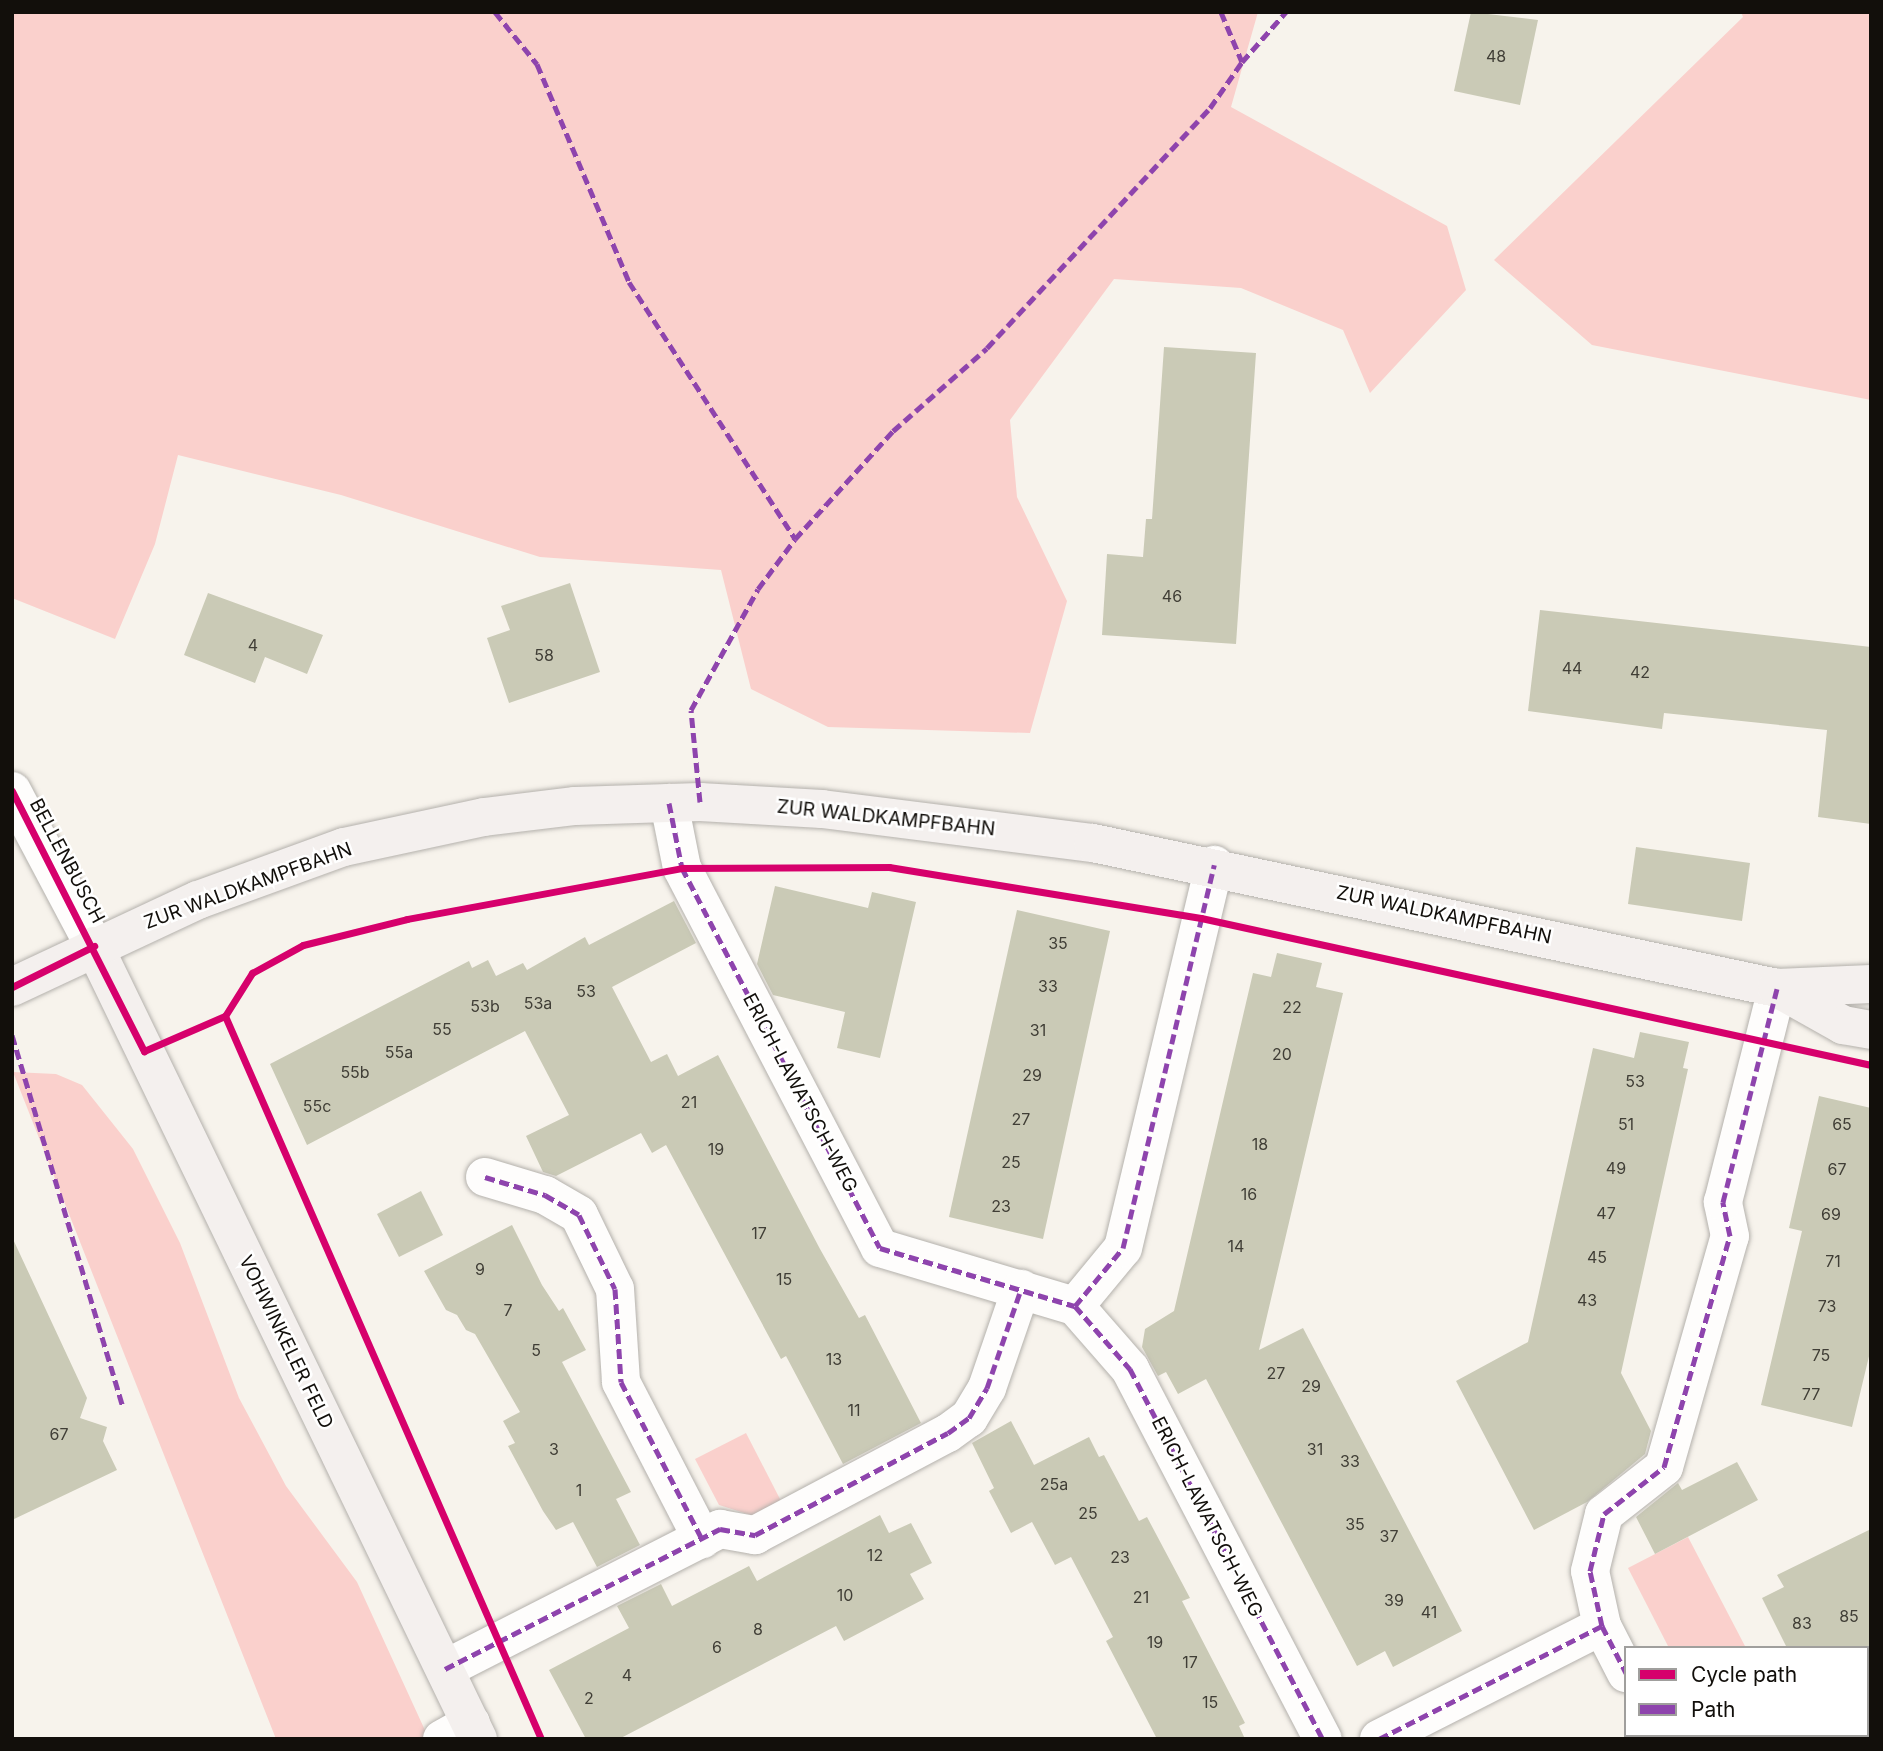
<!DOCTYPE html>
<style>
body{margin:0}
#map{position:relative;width:1883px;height:1751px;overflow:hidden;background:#f7f3ec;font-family:Inter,sans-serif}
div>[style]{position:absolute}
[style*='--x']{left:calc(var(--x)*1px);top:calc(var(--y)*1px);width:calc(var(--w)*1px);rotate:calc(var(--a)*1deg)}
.green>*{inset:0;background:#fad0cc}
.building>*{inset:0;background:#cacab6}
.roads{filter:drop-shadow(0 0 2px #b4b1ac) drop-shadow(0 0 2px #b4b1ac)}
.street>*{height:38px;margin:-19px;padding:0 19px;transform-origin:19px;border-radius:19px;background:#fefdfc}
.secondary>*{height:38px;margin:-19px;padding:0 19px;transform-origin:19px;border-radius:19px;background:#f4f0ee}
.quiet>*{height:5px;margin-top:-2.5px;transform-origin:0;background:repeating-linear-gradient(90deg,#8e44ad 0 10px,transparent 0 15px)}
.cycleway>*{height:7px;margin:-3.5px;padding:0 3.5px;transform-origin:3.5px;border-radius:3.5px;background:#d6006c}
span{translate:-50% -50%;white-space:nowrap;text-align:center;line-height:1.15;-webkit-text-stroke:5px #fff;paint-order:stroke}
.number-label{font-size:16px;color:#403e36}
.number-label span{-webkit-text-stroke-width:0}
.street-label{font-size:19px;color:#120f0b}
.frame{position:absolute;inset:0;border:14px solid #120f0b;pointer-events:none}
.legend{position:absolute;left:1624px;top:1646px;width:245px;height:91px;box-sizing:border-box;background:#fff;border:2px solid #a09f9d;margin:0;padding:9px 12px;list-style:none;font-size:21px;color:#120f0b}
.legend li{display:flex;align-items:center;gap:14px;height:35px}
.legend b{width:35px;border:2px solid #a09f9d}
</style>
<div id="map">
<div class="green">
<i style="clip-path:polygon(12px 12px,1258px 12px,1231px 107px,1447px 226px,1466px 290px,1370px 393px,1343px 330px,1241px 288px,1114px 279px,1010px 420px,1017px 497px,1067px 601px,1030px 733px,828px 727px,751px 689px,721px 570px,540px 557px,341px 495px,178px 455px,155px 544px,115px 639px,12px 598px)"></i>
<i style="clip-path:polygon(1741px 12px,1871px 12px,1871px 400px,1592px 345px,1494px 260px,1743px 17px)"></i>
<i style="clip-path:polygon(13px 1072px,56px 1074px,82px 1085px,133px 1149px,180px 1243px,239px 1398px,286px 1486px,357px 1582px,429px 1739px,276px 1739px)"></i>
<i style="clip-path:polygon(746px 1433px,782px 1503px,757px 1517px,719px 1505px,695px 1459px)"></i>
<i style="clip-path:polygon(1688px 1537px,1746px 1648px,1669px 1648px,1628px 1568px)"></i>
</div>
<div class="building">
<i style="clip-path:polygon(1471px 12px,1538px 20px,1520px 105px,1454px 91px)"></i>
<i style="clip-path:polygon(1164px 347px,1256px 353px,1236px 644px,1102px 635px,1107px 554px,1143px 557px,1146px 519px,1152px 519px)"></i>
<i style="clip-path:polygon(570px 583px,600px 672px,509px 703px,487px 638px,510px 630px,501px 606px)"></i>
<i style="clip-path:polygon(208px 593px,323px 635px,307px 674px,265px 657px,255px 683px,184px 655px)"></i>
<i style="clip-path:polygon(1540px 610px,1871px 647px,1871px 824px,1818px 817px,1827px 730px,1664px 713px,1662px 729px,1528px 711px)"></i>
<i style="clip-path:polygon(1636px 847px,1750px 863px,1742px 921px,1628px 904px)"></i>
<i style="clip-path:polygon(775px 886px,868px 908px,872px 892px,916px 902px,880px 1058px,837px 1048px,845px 1012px,773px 995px,757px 964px)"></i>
<i style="clip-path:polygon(674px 901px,696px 943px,612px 987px,651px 1062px,667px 1054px,678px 1076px,718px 1055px,820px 1249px,859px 1318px,865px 1315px,921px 1423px,843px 1464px,786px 1356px,781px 1359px,666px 1145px,652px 1153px,641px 1133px,556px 1176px,543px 1172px,526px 1136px,569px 1115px,525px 1031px,307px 1145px,270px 1064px,469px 961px,472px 968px,488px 960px,496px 976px,523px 963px,527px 970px,585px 937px,589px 945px)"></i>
<i style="clip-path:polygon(1017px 910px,1110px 931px,1043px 1239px,949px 1217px)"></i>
<i style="clip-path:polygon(1277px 953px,1322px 963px,1316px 987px,1343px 993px,1259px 1350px,1303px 1328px,1462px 1631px,1393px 1667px,1385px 1651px,1357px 1666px,1206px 1379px,1178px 1394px,1166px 1372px,1158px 1376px,1142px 1347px,1145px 1329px,1174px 1311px,1253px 973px,1271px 977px)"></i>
<i style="clip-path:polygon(1640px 1032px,1689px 1042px,1683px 1068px,1688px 1069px,1621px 1373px,1651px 1431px,1645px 1454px,1587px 1502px,1534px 1530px,1456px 1381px,1528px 1342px,1593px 1048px,1634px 1058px)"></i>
<i style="clip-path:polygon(1819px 1096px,1871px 1108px,1871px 1348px,1852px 1427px,1761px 1405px,1802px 1231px,1789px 1228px)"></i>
<i style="clip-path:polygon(421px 1191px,443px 1235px,399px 1257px,377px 1214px)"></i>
<i style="clip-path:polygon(512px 1225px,542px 1285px,559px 1311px,563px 1308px,586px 1350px,562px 1362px,631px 1492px,616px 1499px,640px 1545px,597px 1567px,573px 1522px,556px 1530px,543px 1511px,508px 1446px,515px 1443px,503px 1421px,520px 1412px,475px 1334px,466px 1330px,457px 1315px,446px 1310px,424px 1271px)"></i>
<i style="clip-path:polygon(12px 1237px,87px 1398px,80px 1418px,107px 1427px,103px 1441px,117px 1470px,12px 1520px)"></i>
<i style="clip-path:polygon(1011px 1421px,1034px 1465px,1089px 1437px,1099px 1457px,1104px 1455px,1139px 1521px,1147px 1517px,1190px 1598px,1182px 1601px,1245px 1723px,1239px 1726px,1245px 1739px,1157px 1739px,1106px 1641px,1113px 1637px,1071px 1557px,1055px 1565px,1032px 1522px,1011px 1533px,989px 1491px,994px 1488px,972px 1443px)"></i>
<i style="clip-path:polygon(1737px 1462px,1758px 1500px,1655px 1554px,1636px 1517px,1678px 1483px,1682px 1490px)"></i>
<i style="clip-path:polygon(880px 1515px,889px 1533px,911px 1523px,932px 1563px,910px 1574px,924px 1599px,844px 1641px,836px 1626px,619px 1739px,586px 1739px,549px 1670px,629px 1628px,617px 1606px,661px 1584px,672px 1606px,749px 1566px,757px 1581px)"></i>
<i style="clip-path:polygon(1871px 1529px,1871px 1648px,1787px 1648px,1762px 1598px,1784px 1587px,1777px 1575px)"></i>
</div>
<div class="roads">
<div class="street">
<i style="--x:12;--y:791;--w:175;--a:62.1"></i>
<i style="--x:669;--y:803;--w:66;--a:78.7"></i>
<i style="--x:682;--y:868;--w:428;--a:62.5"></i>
<i style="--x:880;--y:1248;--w:203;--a:16.6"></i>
<i style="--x:1075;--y:1306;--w:84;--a:48.9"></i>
<i style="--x:1130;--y:1369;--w:417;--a:62.5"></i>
<i style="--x:485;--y:1177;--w:63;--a:16.7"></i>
<i style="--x:545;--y:1195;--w:39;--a:30"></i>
<i style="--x:579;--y:1215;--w:82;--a:64.1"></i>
<i style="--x:615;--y:1289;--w:93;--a:86.3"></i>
<i style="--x:621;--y:1382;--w:177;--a:62.7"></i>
<i style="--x:1075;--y:1306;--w:75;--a:-50.4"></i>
<i style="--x:1123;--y:1248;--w:394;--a:-76.6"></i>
<i style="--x:1602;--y:1626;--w:56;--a:-102.3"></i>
<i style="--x:1590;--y:1571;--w:59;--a:-76.2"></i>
<i style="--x:1604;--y:1514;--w:76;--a:-38.1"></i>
<i style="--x:1664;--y:1467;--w:240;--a:-74.1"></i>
<i style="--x:1730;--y:1236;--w:35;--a:-102"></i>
<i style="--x:1723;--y:1202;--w:221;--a:-75.8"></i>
<i style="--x:445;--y:1669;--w:309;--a:-27"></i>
<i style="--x:720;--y:1529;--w:36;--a:10"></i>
<i style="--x:755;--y:1535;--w:218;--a:-27.9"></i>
<i style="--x:948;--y:1433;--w:26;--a:-36"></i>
<i style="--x:969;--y:1418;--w:35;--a:-59"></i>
<i style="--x:987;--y:1388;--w:105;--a:-71"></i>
<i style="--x:1657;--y:1735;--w:4;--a:63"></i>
<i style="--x:442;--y:1739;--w:33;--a:-29"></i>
<i style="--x:1379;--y:1739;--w:250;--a:-26.9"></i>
<i style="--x:1602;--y:1626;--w:53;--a:62.9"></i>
</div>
<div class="secondary">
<i style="--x:94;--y:946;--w:881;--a:64.16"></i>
<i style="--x:12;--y:987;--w:205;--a:-25.1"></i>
<i style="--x:198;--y:900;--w:155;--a:-20"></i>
<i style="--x:344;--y:847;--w:143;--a:-12.1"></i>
<i style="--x:484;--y:817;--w:92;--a:-6.9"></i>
<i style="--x:575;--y:806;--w:125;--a:-1.8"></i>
<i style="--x:700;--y:802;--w:122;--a:3.3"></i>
<i style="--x:822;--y:809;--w:273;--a:7.2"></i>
<i style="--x:1093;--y:843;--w:699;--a:11.97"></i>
<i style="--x:1777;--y:988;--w:94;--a:-2.4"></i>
<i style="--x:1777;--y:988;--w:76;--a:29.3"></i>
<i style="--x:1843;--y:1025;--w:28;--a:10"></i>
</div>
</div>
<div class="quiet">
<i style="--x:495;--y:12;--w:67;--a:51.1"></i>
<i style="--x:537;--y:64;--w:237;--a:67.1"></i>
<i style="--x:629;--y:282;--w:306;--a:57.1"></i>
<i style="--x:1221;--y:12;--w:54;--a:67.2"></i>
<i style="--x:700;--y:802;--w:92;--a:-95.6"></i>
<i style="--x:691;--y:710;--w:138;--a:-61"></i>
<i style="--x:758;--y:589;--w:62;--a:-53.5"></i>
<i style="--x:795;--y:539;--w:146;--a:-47.8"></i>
<i style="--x:893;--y:431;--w:125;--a:-41.4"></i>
<i style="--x:987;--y:348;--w:328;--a:-47.1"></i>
<i style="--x:1210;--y:108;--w:56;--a:-55.2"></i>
<i style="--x:1242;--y:62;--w:67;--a:-48.7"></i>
<i style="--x:669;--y:803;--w:66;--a:78.7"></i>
<i style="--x:682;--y:868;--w:428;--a:62.5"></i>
<i style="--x:880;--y:1248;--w:203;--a:16.6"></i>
<i style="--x:1075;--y:1306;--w:84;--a:48.9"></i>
<i style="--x:1130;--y:1369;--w:417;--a:62.5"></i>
<i style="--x:12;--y:1035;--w:388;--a:73.4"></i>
<i style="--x:485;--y:1177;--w:63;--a:16.7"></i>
<i style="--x:545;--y:1195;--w:39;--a:30"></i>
<i style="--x:579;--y:1215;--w:82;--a:64.1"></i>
<i style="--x:615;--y:1289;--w:93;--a:86.3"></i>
<i style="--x:621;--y:1382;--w:177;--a:62.7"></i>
<i style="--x:1075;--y:1306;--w:75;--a:-50.4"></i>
<i style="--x:1123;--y:1248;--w:394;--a:-76.6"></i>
<i style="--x:1602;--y:1626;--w:56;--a:-102.3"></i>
<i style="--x:1590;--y:1571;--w:59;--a:-76.2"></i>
<i style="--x:1604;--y:1514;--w:76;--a:-38.1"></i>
<i style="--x:1664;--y:1467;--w:240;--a:-74.1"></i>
<i style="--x:1730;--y:1236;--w:35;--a:-102"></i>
<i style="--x:1723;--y:1202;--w:221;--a:-75.8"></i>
<i style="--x:445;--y:1669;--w:309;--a:-27"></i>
<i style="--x:720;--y:1529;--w:36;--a:10"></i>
<i style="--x:755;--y:1535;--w:218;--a:-27.9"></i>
<i style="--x:948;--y:1433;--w:26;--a:-36"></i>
<i style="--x:969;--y:1418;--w:35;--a:-59"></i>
<i style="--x:987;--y:1388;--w:105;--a:-71"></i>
<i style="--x:1657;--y:1735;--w:4;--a:63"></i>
<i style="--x:1379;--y:1739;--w:250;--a:-26.9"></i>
<i style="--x:1602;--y:1626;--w:53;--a:62.9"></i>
</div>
<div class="cycleway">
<i style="--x:12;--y:791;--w:292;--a:63.1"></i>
<i style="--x:144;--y:1051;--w:88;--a:-23.4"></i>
<i style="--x:225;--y:1016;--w:51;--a:-57.9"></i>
<i style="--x:252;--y:973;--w:58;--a:-28.8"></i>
<i style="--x:303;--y:945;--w:107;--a:-14"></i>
<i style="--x:407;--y:919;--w:280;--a:-10.5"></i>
<i style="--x:682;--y:868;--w:207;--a:-0.3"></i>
<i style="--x:889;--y:867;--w:316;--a:9.3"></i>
<i style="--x:1201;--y:918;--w:686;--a:12.37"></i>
<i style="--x:12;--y:987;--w:92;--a:-26.6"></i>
<i style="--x:225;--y:1016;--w:789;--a:66.39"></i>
</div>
<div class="number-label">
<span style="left:1496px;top:56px">48</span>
<span style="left:1172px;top:596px">46</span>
<span style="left:253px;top:645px">4</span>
<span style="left:544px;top:655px">58</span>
<span style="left:1572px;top:668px">44</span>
<span style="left:1640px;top:672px">42</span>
<span style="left:1058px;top:943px">35</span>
<span style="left:1048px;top:986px">33</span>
<span style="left:586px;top:991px">53</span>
<span style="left:538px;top:1003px">53a</span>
<span style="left:485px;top:1006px">53b</span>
<span style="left:1292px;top:1007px">22</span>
<span style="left:442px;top:1029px">55</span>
<span style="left:1038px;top:1030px">31</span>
<span style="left:399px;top:1052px">55a</span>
<span style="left:1282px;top:1054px">20</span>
<span style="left:355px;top:1072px">55b</span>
<span style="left:1032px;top:1075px">29</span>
<span style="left:1635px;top:1081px">53</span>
<span style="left:689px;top:1102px">21</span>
<span style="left:317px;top:1106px">55c</span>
<span style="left:1021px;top:1119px">27</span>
<span style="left:1626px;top:1124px">51</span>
<span style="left:1842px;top:1124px">65</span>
<span style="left:1260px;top:1144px">18</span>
<span style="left:716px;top:1149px">19</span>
<span style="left:1011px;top:1162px">25</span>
<span style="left:1616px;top:1168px">49</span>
<span style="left:1837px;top:1169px">67</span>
<span style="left:1249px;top:1194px">16</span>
<span style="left:1001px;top:1206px">23</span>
<span style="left:1606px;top:1213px">47</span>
<span style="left:1831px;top:1214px">69</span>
<span style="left:759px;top:1233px">17</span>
<span style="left:1236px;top:1246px">14</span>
<span style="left:1597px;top:1257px">45</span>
<span style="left:1833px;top:1261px">71</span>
<span style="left:480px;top:1269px">9</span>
<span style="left:784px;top:1279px">15</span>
<span style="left:1587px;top:1300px">43</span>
<span style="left:1827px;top:1306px">73</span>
<span style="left:508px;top:1310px">7</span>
<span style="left:536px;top:1350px">5</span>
<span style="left:1821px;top:1355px">75</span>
<span style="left:834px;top:1359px">13</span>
<span style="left:1276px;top:1373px">27</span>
<span style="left:1311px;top:1386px">29</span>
<span style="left:1811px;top:1394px">77</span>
<span style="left:854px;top:1410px">11</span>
<span style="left:59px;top:1434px">67</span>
<span style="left:554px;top:1449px">3</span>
<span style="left:1315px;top:1449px">31</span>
<span style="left:1350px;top:1461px">33</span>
<span style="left:1054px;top:1484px">25a</span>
<span style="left:579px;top:1490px">1</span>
<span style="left:1088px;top:1513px">25</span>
<span style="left:1355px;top:1524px">35</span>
<span style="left:1389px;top:1536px">37</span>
<span style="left:875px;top:1555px">12</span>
<span style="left:1120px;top:1557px">23</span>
<span style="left:845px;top:1595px">10</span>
<span style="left:1141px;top:1597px">21</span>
<span style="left:1394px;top:1600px">39</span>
<span style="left:1429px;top:1612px">41</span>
<span style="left:1849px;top:1616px">85</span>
<span style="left:1802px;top:1623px">83</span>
<span style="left:758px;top:1629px">8</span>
<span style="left:1155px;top:1642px">19</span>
<span style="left:717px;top:1647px">6</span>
<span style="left:1190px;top:1662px">17</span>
<span style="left:627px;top:1675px">4</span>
<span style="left:589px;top:1698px">2</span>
<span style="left:1210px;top:1702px">15</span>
</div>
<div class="street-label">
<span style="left:886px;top:818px;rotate:6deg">ZUR WALDKAMPFBAHN</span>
<span style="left:67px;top:861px;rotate:62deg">BELLENBUSCH</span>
<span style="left:248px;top:886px;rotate:-20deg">ZUR WALDKAMPFBAHN</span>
<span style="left:1444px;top:915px;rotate:12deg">ZUR WALDKAMPFBAHN</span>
<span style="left:800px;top:1093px;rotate:62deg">ERICH-LAWATSCH-WEG</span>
<span style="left:286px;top:1342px;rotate:64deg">VOHWINKELER FELD</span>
<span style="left:1207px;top:1517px;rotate:63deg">ERICH-LAWATSCH-WEG</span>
</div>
<div class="frame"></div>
<ul class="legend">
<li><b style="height:9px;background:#d6006c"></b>Cycle path</li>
<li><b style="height:9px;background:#8e44ad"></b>Path</li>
</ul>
</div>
